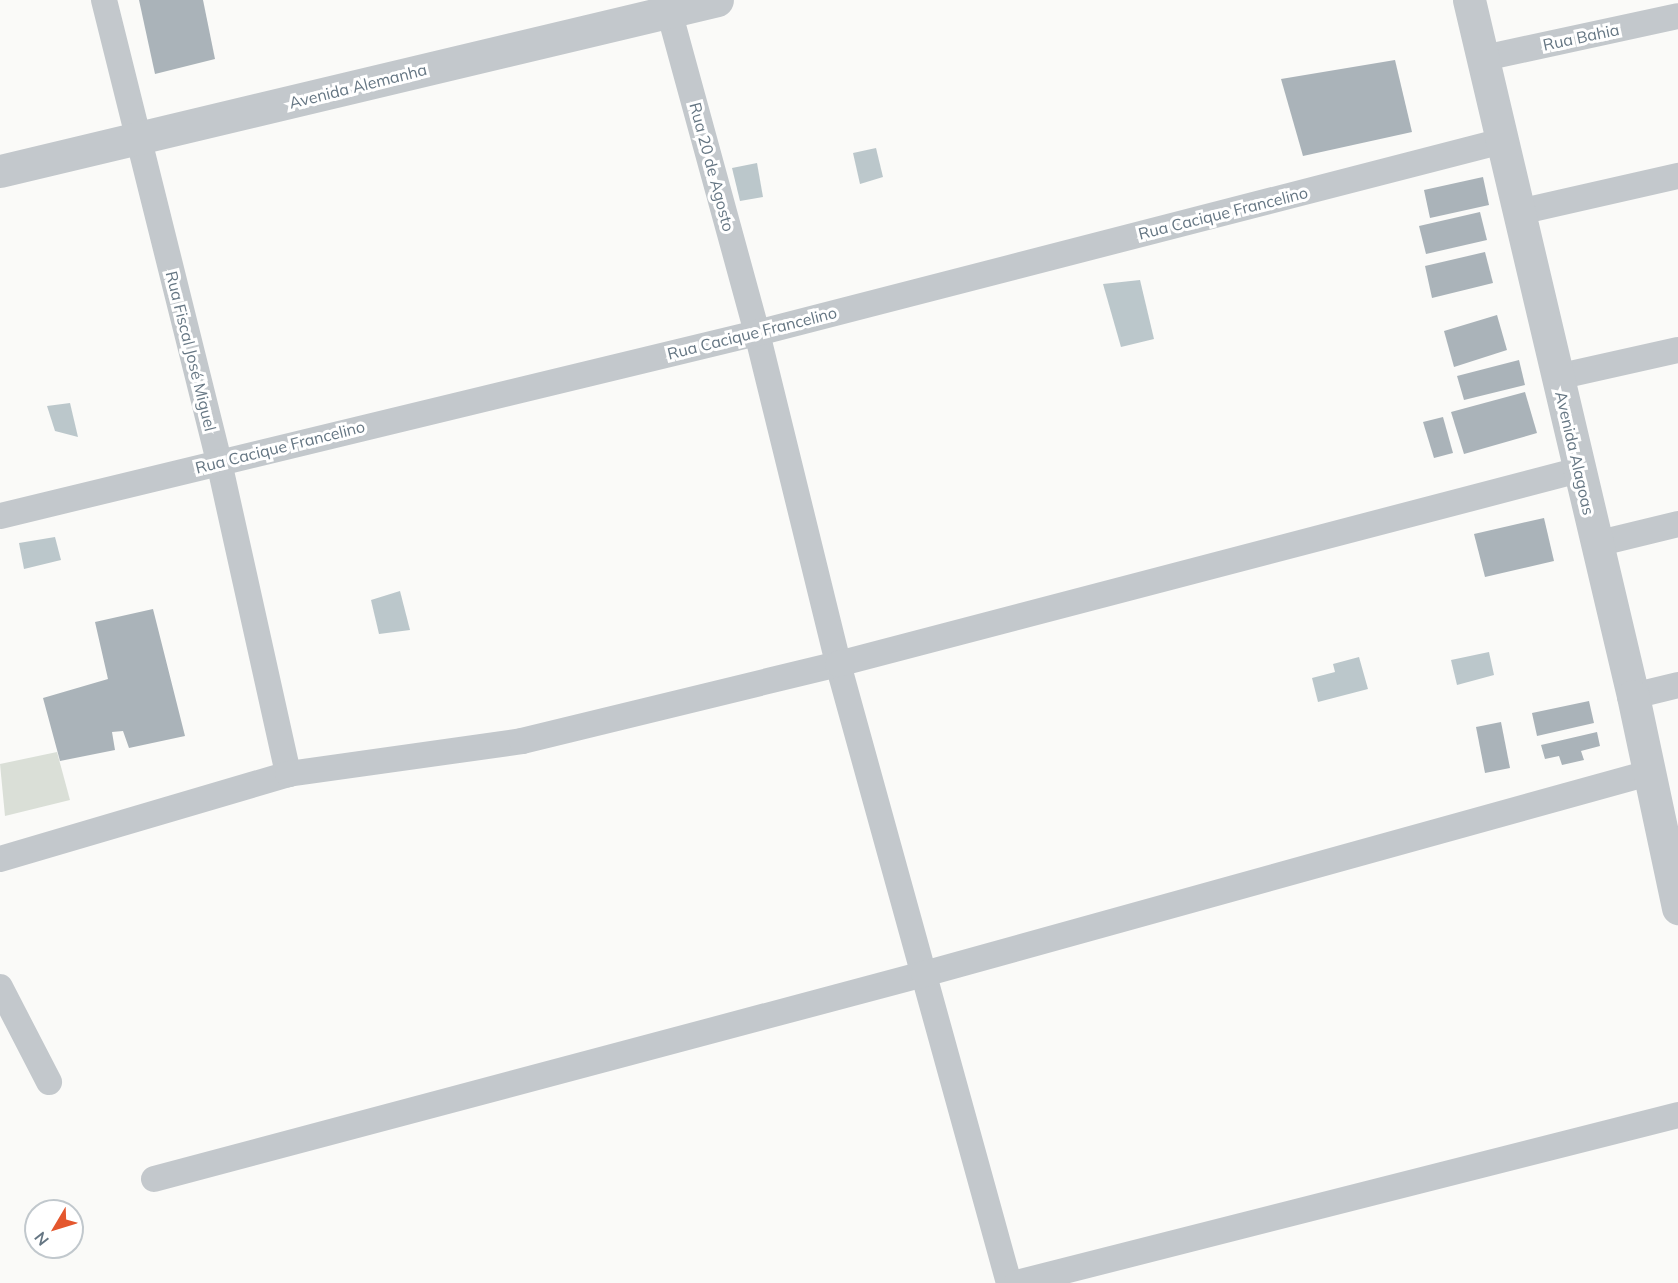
<!DOCTYPE html>
<meta charset="utf-8">
<style>
body{margin:0}
#map{position:relative;width:1678px;height:1283px;overflow:hidden;background:#fafaf8;font-family:Mulish,sans-serif}
div>[style]{position:absolute}
[style*='--x']{left:calc(var(--x)*1px);top:calc(var(--y)*1px);width:calc(var(--w)*1px);rotate:calc(var(--a)*1deg)}
.green>*{inset:0;background:#dadfd7}
.water>*{inset:0;background:#bbc7cb}
.building>*{inset:0;background:#aab3b9}
.minor>*{height:26px;margin:-13px;padding:0 13px;transform-origin:13px;border-radius:13px;background:#c3c8cc}
.tertiary>*{height:33px;margin:-16.5px;padding:0 16.5px;transform-origin:16.5px;border-radius:16.5px;background:#c3c8cc}
span{translate:-50% -50%;white-space:nowrap;text-align:center;line-height:1.15;-webkit-text-stroke:6px #fff;paint-order:stroke}
.street-label{font-size:16px;color:#657683}
.north{position:absolute;left:24px;top:1199px;width:60px;height:60px;box-sizing:border-box;background:#fff;border:2px solid #c1c8cd;border-radius:50%;rotate:232deg;font-size:16px;font-weight:700;line-height:24px;text-align:center;color:#657683}
.north::after{content:'';display:block;margin:auto;width:21px;height:27px;background:#e4572e;clip-path:polygon(50% 0,100% 100%,50% 72%,0 100%)}
</style>
<div id="map">
<div class="green">
<i style="clip-path:polygon(57px 752px,70px 800px,5px 816px,0 764px)"></i>
</div>
<div class="water">
<i style="clip-path:polygon(876px 148px,883px 177px,860px 184px,853px 153px)"></i>
<i style="clip-path:polygon(757px 163px,763px 197px,740px 201px,732px 168px)"></i>
<i style="clip-path:polygon(1140px 280px,1154px 339px,1121px 347px,1103px 284px)"></i>
<i style="clip-path:polygon(70px 403px,78px 437px,55px 431px,47px 406px)"></i>
<i style="clip-path:polygon(55px 537px,61px 560px,24px 569px,19px 543px)"></i>
<i style="clip-path:polygon(400px 591px,410px 630px,379px 634px,371px 600px)"></i>
<i style="clip-path:polygon(1489px 652px,1494px 675px,1457px 685px,1451px 660px)"></i>
<i style="clip-path:polygon(1359px 657px,1368px 689px,1318px 702px,1312px 678px,1335px 672px,1333px 664px)"></i>
</div>
<div class="building">
<i style="clip-path:polygon(139px 0,203px 0,215px 59px,155px 74px)"></i>
<i style="clip-path:polygon(1395px 60px,1412px 132px,1303px 156px,1281px 79px)"></i>
<i style="clip-path:polygon(1483px 177px,1489px 205px,1430px 218px,1424px 190px)"></i>
<i style="clip-path:polygon(1480px 212px,1487px 240px,1426px 254px,1419px 226px)"></i>
<i style="clip-path:polygon(1485px 252px,1493px 283px,1432px 298px,1425px 266px)"></i>
<i style="clip-path:polygon(1497px 315px,1507px 350px,1454px 367px,1444px 331px)"></i>
<i style="clip-path:polygon(1519px 360px,1525px 385px,1464px 400px,1457px 376px)"></i>
<i style="clip-path:polygon(1525px 392px,1537px 433px,1464px 454px,1451px 412px)"></i>
<i style="clip-path:polygon(1443px 417px,1453px 453px,1434px 458px,1423px 422px)"></i>
<i style="clip-path:polygon(1544px 518px,1554px 561px,1485px 577px,1474px 534px)"></i>
<i style="clip-path:polygon(153px 609px,185px 736px,129px 748px,123px 731px,112px 732px,115px 750px,60px 761px,43px 698px,108px 679px,95px 622px)"></i>
<i style="clip-path:polygon(1589px 701px,1594px 723px,1537px 736px,1532px 713px)"></i>
<i style="clip-path:polygon(1501px 722px,1510px 768px,1485px 773px,1476px 727px)"></i>
<i style="clip-path:polygon(1597px 732px,1600px 746px,1581px 751px,1584px 760px,1562px 765px,1559px 756px,1545px 759px,1541px 745px)"></i>
</div>
<div class="minor">
<i style="--x:104;--y:0;--w:476;--a:76"></i>
<i style="--x:219;--y:462;--w:320;--a:77.5"></i>
<i style="--x:666;--y:0;--w:345;--a:74.7"></i>
<i style="--x:757;--y:333;--w:341;--a:76.2"></i>
<i style="--x:838;--y:664;--w:642;--a:74.56"></i>
<i style="--x:1484;--y:58;--w:198;--a:-12.2"></i>
<i style="--x:1519;--y:212;--w:163;--a:-12.8"></i>
<i style="--x:1557;--y:377;--w:124;--a:-12.6"></i>
<i style="--x:0;--y:516;--w:779;--a:-13.59"></i>
<i style="--x:757;--y:333;--w:769;--a:-14.45"></i>
<i style="--x:1596;--y:544;--w:84;--a:-13.7"></i>
<i style="--x:1633;--y:696;--w:46;--a:-13.7"></i>
<i style="--x:0;--y:859;--w:300;--a:-16.4"></i>
<i style="--x:288;--y:774;--w:236;--a:-8"></i>
<i style="--x:522;--y:741;--w:325;--a:-13.7"></i>
<i style="--x:838;--y:664;--w:766;--a:-14.67"></i>
<i style="--x:0;--y:987;--w:107;--a:62.7"></i>
<i style="--x:154;--y:1179;--w:797;--a:-14.91"></i>
<i style="--x:924;--y:974;--w:752;--a:-15.5"></i>
<i style="--x:1017;--y:1283;--w:682;--a:-14.26"></i>
</div>
<div class="tertiary">
<i style="--x:1469;--y:0;--w:715;--a:76.74"></i>
<i style="--x:1633;--y:696;--w:217;--a:78"></i>
<i style="--x:0;--y:171;--w:737;--a:-13.41"></i>
</div>
<div class="street-label">
<span style="left:1581px;top:37px;rotate:-12deg">Rua Bahia</span>
<span style="left:358px;top:86px;rotate:-14deg">Avenida Alemanha</span>
<span style="left:712px;top:167px;rotate:75deg">Rua 20 de Agosto</span>
<span style="left:1223px;top:213px;rotate:-14deg">Rua Cacique Francelino</span>
<span style="left:752px;top:333px;rotate:-14deg">Rua Cacique Francelino</span>
<span style="left:191px;top:351px;rotate:76deg">Rua Fiscal José Miguel</span>
<span style="left:280px;top:447px;rotate:-14deg">Rua Cacique Francelino</span>
<span style="left:1575px;top:453px;rotate:77deg">Avenida Alagoas</span>
</div>
<div class="north">N</div>
</div>
